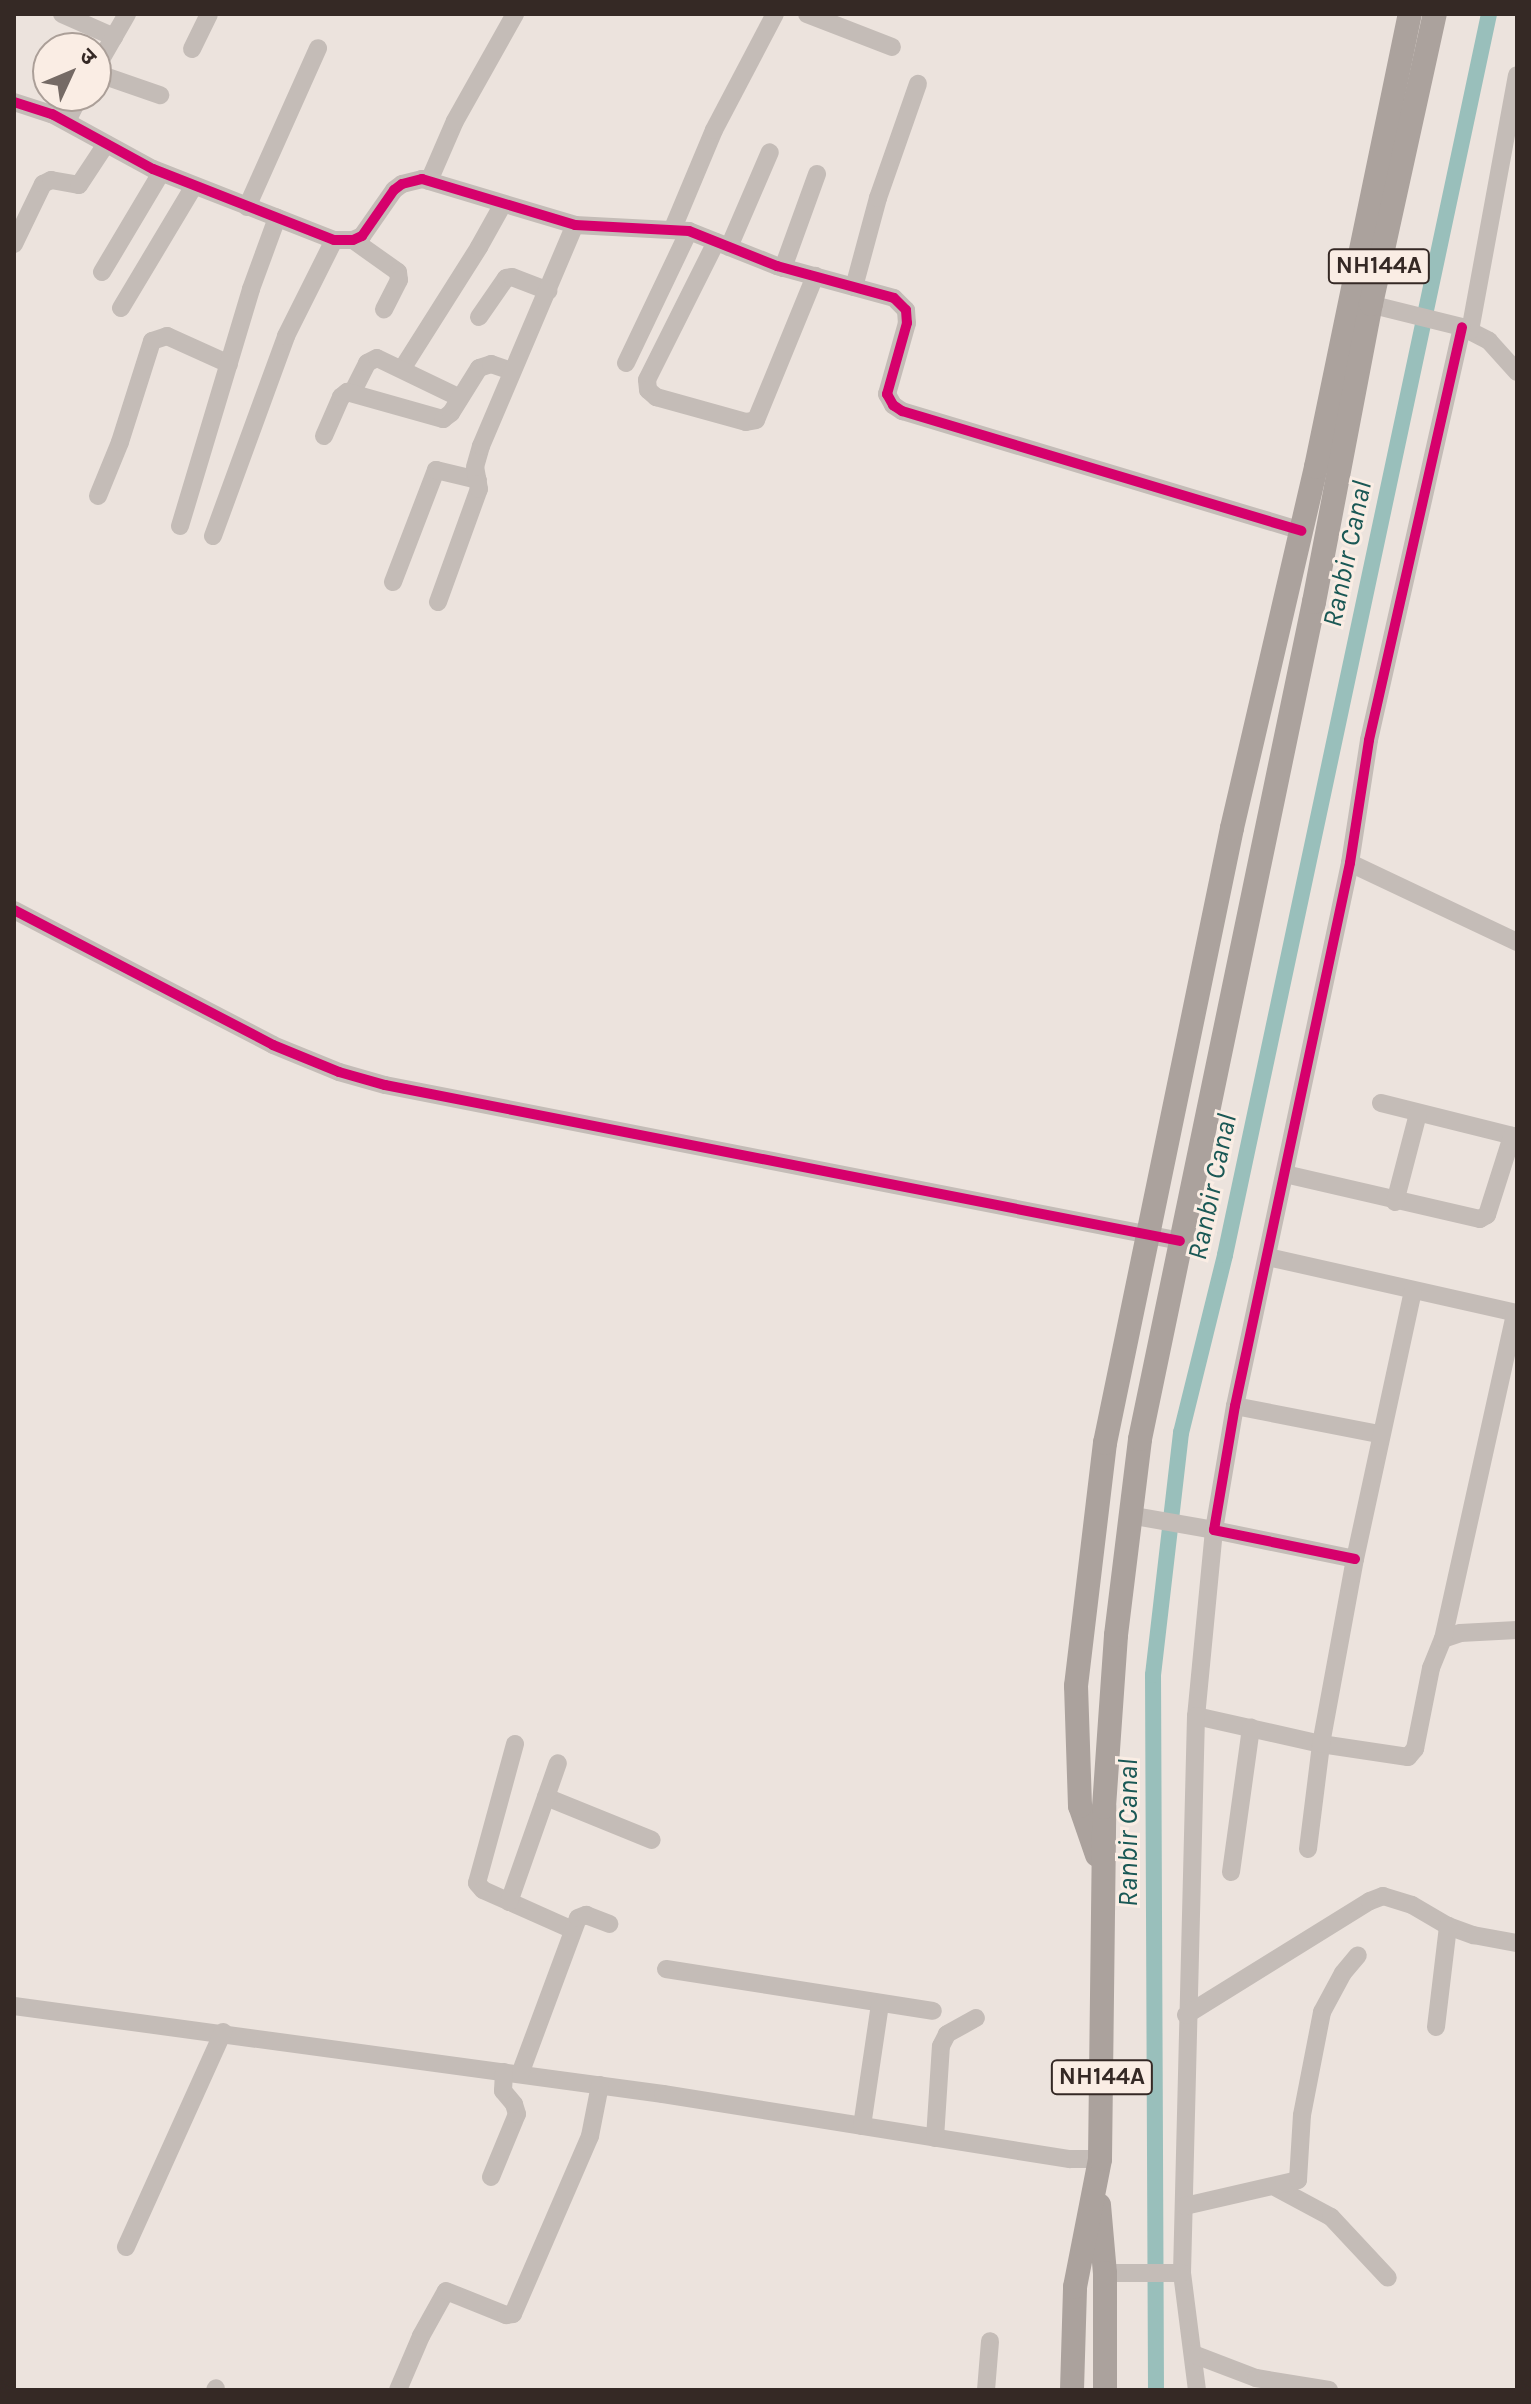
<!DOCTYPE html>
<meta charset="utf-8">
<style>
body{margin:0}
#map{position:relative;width:1531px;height:2404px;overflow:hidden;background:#ece3dd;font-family:Karla,"Noto Sans Devanagari",sans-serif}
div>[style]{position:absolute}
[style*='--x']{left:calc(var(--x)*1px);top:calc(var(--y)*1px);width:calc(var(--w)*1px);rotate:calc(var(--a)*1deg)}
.canal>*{height:16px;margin:-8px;padding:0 8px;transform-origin:8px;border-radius:8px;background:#99bfbb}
.minor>*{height:18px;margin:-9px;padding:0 9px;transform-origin:9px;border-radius:9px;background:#c4bcb7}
.highway>*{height:24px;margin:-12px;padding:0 12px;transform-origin:12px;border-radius:12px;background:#aba29d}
.cycleway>*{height:10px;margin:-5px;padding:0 5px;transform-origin:5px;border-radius:5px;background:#d6006c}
span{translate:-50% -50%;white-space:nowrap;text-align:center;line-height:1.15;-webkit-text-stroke:6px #faede4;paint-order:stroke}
.shield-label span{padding:2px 6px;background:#faede4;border:2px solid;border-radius:6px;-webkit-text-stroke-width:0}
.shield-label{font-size:24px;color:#352925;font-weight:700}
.water-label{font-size:28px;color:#1a5855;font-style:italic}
.frame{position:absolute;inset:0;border:16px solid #352925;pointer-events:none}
.north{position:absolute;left:32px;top:32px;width:80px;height:80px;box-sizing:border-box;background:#faede4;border:2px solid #ab9f98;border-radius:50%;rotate:46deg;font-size:22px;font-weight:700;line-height:32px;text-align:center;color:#352925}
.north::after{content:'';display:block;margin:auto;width:28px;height:36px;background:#756a65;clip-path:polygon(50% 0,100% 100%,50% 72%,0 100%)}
</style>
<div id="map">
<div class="canal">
<i style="--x:1156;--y:2390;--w:715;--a:-90.24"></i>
<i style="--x:1153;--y:1675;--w:244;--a:-83.4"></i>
<i style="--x:1181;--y:1433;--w:183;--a:-76.1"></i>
<i style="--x:1225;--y:1255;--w:1269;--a:-77.99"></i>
</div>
<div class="minor">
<i style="--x:62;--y:14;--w:57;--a:23.9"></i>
<i style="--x:807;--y:14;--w:91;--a:21.2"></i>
<i style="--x:192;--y:49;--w:39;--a:-64"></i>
<i style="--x:96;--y:68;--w:62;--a:-60.1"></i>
<i style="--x:96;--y:73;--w:68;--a:19"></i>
<i style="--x:14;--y:102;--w:40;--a:18"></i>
<i style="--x:52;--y:114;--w:115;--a:28.6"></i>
<i style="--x:153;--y:169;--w:194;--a:21.4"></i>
<i style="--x:334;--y:240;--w:19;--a:0"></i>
<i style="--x:353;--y:240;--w:10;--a:-24"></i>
<i style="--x:362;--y:236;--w:56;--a:-55.2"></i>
<i style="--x:394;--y:190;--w:10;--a:-37"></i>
<i style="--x:402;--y:184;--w:21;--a:-14"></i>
<i style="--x:422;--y:179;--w:160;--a:16.7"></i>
<i style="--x:575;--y:225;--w:114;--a:3"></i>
<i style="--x:689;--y:231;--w:95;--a:21.7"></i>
<i style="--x:777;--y:266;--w:121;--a:15.3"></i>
<i style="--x:894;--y:298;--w:17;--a:45"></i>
<i style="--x:906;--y:310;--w:13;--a:86"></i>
<i style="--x:907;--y:323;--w:74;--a:105.7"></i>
<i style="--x:887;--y:394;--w:13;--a:61"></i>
<i style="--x:893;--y:405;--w:11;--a:34"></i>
<i style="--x:902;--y:411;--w:417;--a:16.7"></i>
<i style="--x:67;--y:121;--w:28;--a:-63"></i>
<i style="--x:429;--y:181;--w:65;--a:-66.6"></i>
<i style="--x:455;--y:121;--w:123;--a:-60.7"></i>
<i style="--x:247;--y:207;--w:174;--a:-65.9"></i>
<i style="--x:673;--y:228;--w:106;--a:-67.3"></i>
<i style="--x:714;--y:130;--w:131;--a:-62.3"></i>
<i style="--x:353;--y:240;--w:55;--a:35.4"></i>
<i style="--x:398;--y:272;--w:8;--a:83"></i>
<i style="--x:399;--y:280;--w:33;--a:117"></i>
<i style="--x:716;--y:242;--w:154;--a:116.6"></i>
<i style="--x:647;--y:380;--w:10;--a:84"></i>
<i style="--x:648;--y:390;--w:11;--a:41"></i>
<i style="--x:656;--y:397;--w:93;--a:15.5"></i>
<i style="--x:746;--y:422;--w:10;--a:-11"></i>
<i style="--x:756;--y:420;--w:156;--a:-67.7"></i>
<i style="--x:14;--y:244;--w:67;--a:-64.2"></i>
<i style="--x:43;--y:184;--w:9;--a:-27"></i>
<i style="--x:51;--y:180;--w:28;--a:10"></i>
<i style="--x:79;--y:185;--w:49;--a:-56.6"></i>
<i style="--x:729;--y:247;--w:103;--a:-66.7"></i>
<i style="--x:783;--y:268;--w:100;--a:-70.1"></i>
<i style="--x:102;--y:272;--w:115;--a:-59.2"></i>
<i style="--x:854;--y:287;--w:92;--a:-74.9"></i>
<i style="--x:878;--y:198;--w:121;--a:-70.7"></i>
<i style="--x:1361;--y:302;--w:104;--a:13.9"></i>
<i style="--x:1462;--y:327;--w:30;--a:27"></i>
<i style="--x:1489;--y:341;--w:42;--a:47.9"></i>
<i style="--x:121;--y:308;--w:142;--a:-59.1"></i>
<i style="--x:479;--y:317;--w:47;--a:-55.3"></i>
<i style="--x:506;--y:278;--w:6;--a:-9"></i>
<i style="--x:512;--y:277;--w:39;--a:21"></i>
<i style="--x:1470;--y:331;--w:260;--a:-79.6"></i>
<i style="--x:626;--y:363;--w:146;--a:-64.5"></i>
<i style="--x:402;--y:369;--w:144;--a:-57.7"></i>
<i style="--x:479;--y:247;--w:49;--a:-60.8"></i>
<i style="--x:352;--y:393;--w:34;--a:-63"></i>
<i style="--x:367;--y:363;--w:11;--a:-27"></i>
<i style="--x:377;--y:358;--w:92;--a:25.7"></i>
<i style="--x:324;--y:436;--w:43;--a:-66.4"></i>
<i style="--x:341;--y:397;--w:8;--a:-40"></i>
<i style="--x:347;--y:392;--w:100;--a:15.7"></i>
<i style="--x:443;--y:419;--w:10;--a:-37"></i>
<i style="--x:451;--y:413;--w:53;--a:-58.1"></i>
<i style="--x:479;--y:368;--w:13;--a:-18"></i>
<i style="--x:491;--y:364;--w:21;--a:19"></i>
<i style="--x:98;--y:496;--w:58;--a:-67.8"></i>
<i style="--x:120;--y:442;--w:106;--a:-72.4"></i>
<i style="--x:152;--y:341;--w:16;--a:-18"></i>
<i style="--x:167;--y:336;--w:68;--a:24.3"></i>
<i style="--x:180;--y:526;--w:247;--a:-73.3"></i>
<i style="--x:251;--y:289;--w:76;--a:-69.9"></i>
<i style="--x:213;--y:536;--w:213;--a:-69.9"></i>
<i style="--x:286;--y:336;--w:107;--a:-63.4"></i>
<i style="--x:393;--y:582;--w:120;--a:-69"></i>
<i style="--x:436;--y:470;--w:43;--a:13.4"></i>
<i style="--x:438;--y:602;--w:120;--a:-70.1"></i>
<i style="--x:479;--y:489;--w:22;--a:-100"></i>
<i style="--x:475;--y:467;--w:22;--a:-74"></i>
<i style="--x:481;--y:446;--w:240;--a:-67"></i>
<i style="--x:1350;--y:863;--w:185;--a:25.3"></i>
<i style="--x:14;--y:910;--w:292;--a:27.5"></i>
<i style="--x:273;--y:1045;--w:71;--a:22.2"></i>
<i style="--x:339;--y:1072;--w:48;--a:15.8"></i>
<i style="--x:385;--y:1085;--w:810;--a:11.1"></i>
<i style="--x:1381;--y:1103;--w:140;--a:14"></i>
<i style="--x:1285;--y:1174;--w:200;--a:13"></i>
<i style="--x:1480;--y:1219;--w:8;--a:-30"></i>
<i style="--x:1487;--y:1215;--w:83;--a:-72.4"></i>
<i style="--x:1395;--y:1202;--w:91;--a:-75.4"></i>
<i style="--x:1268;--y:1257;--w:255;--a:12.7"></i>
<i style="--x:1235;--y:1406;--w:147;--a:11"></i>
<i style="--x:1129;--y:1515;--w:86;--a:10"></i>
<i style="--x:1214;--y:1530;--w:187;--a:95.5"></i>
<i style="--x:1196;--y:1716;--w:128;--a:12.6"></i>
<i style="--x:1321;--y:1744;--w:88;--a:8.5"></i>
<i style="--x:1408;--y:1757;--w:11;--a:-49"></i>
<i style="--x:1415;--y:1749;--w:83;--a:-78.8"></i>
<i style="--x:1431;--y:1668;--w:31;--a:-68"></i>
<i style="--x:1443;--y:1639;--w:18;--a:-19"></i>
<i style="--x:1460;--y:1633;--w:57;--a:-3"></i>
<i style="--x:1355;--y:1559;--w:144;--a:-168.4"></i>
<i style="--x:1214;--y:1530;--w:126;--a:-80.4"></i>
<i style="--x:1235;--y:1406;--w:555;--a:-78.04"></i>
<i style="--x:1350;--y:863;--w:124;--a:-81.2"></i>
<i style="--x:1369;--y:740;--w:423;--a:-77.3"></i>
<i style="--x:1443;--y:1639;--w:334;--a:-77.5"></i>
<i style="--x:1196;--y:1716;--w:557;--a:91.44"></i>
<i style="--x:1182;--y:2273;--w:118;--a:82.7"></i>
<i style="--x:515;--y:1744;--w:144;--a:105.3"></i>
<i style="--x:477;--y:1883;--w:9;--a:49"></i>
<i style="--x:483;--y:1890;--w:98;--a:24"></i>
<i style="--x:546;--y:1797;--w:114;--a:22.1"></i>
<i style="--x:1308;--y:1849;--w:106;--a:-82.9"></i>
<i style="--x:1321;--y:1744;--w:188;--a:-79.6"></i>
<i style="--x:1355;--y:1559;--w:274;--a:-77.8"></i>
<i style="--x:1231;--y:1872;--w:146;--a:-82.1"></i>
<i style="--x:509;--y:1902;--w:147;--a:-70.6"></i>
<i style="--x:666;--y:1969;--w:270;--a:8.9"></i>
<i style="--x:14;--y:2006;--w:655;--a:7.72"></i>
<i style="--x:663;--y:2094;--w:412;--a:9.1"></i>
<i style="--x:1070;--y:2159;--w:30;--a:0"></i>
<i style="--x:1186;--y:2015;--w:216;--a:-31.8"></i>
<i style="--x:1370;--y:1901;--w:14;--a:-21"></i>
<i style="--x:1383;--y:1896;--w:30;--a:17"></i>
<i style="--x:1412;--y:1905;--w:42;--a:30.3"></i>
<i style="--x:1448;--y:1926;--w:27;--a:20"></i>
<i style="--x:1473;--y:1935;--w:45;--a:10.3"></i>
<i style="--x:1436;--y:2027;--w:102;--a:-83.2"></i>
<i style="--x:520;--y:2074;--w:166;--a:-69.6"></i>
<i style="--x:578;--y:1918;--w:9;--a:-21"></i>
<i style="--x:586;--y:1915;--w:25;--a:21"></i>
<i style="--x:862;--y:2126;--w:123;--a:-81.6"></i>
<i style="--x:935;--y:2138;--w:92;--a:-86.3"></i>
<i style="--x:941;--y:2046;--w:13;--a:-63"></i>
<i style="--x:947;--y:2034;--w:33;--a:-29"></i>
<i style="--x:491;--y:2177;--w:68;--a:-67.6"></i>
<i style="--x:517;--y:2114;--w:10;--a:-107"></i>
<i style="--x:514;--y:2104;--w:17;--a:-130"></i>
<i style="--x:503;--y:2091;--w:19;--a:-87"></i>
<i style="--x:1275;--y:2187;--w:64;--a:28.2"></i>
<i style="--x:1331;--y:2217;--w:83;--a:46.9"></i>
<i style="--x:1185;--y:2206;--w:116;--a:-13"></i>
<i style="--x:1298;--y:2180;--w:65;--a:-86.5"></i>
<i style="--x:1302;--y:2115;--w:105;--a:-79"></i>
<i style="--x:1322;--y:2012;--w:44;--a:-61.7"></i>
<i style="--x:1343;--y:1973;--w:23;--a:-50"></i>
<i style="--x:126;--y:2247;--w:236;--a:-65.7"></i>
<i style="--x:1105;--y:2273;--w:77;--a:0"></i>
<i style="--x:1193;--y:2354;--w:67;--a:20.9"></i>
<i style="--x:1256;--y:2378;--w:74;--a:9.3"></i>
<i style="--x:215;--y:2390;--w:2;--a:-63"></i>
<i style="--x:398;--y:2390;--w:59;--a:-66.9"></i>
<i style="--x:421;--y:2336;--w:51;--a:-60.9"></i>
<i style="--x:446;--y:2291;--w:65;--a:21.8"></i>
<i style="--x:506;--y:2315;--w:7;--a:-8"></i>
<i style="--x:513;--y:2314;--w:194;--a:-66.6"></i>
<i style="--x:590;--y:2136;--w:52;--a:-78.9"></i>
<i style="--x:986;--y:2390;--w:49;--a:-85.3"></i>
</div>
<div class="highway">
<i style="--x:1097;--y:1855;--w:52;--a:-109.1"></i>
<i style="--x:1080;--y:1806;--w:120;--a:-91.9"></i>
<i style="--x:1076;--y:1686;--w:245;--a:-83.2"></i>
<i style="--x:1105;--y:1443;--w:628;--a:-78.33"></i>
<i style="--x:1232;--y:828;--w:371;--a:-76.9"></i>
<i style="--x:1316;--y:467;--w:463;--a:-78.3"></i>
<i style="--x:1099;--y:2205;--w:68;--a:85"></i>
<i style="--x:1105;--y:2273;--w:117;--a:90"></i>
<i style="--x:1072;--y:2390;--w:103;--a:-88.3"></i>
<i style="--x:1075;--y:2287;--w:130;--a:-78.9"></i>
<i style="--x:1100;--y:2159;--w:352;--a:-89.3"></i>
<i style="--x:1104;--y:1807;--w:172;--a:-86"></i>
<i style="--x:1116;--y:1635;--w:197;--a:-83"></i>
<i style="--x:1140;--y:1439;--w:855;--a:-78.26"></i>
<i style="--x:1314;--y:602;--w:303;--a:-79.2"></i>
<i style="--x:1371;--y:304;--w:297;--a:-77.6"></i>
</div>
<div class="cycleway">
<i style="--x:14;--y:102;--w:40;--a:18"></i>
<i style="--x:52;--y:114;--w:115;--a:28.6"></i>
<i style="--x:153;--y:169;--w:194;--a:21.4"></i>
<i style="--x:334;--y:240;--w:19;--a:0"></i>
<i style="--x:353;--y:240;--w:10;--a:-24"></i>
<i style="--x:362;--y:236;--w:56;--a:-55.2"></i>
<i style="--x:394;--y:190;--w:10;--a:-37"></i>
<i style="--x:402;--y:184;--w:21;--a:-14"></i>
<i style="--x:422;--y:179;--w:160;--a:16.7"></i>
<i style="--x:575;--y:225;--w:114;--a:3"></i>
<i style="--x:689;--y:231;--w:95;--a:21.7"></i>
<i style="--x:777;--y:266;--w:121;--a:15.3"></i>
<i style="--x:894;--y:298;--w:17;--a:45"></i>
<i style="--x:906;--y:310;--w:13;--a:86"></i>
<i style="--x:907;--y:323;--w:74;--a:105.7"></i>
<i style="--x:887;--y:394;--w:13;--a:61"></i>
<i style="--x:893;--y:405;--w:11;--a:34"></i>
<i style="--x:902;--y:411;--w:417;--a:16.7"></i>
<i style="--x:14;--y:910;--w:292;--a:27.5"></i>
<i style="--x:273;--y:1045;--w:71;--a:22.2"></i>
<i style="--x:339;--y:1072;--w:48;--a:15.8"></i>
<i style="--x:385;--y:1085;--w:810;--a:11.1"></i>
<i style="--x:1355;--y:1559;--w:144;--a:-168.4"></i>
<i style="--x:1214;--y:1530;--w:126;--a:-80.4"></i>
<i style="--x:1235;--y:1406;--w:555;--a:-78.04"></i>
<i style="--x:1350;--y:863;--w:124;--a:-81.2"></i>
<i style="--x:1369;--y:740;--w:423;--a:-77.3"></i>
</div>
<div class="shield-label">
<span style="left:1379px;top:266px">NH144A</span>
<span style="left:1102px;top:2077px">NH144A</span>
</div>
<div class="water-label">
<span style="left:1347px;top:554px;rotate:-78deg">Ranbir Canal</span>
<span style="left:1212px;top:1187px;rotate:-78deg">Ranbir Canal</span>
<span style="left:1128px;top:1833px;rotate:-90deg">Ranbir Canal</span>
</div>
<div class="frame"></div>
<div class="north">उ</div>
</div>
